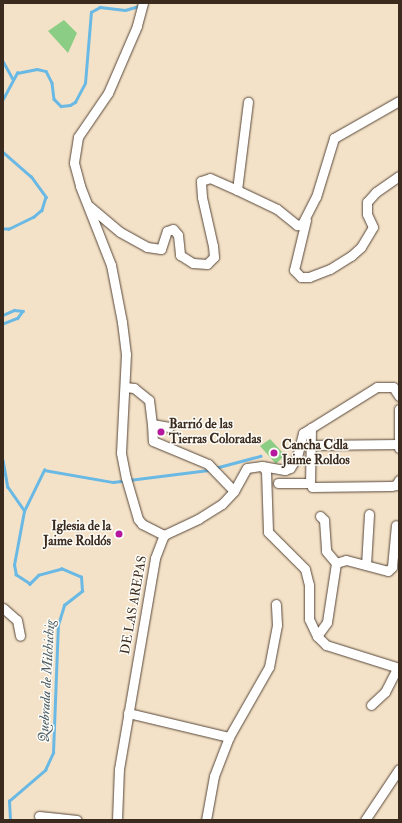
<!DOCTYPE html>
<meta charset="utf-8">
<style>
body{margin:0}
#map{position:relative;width:402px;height:823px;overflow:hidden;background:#f4e2c8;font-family:"IM FELL Double Pica",serif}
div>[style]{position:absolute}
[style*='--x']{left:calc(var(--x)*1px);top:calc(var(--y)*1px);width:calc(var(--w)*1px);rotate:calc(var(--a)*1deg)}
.green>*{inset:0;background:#8bcd85}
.stream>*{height:2.5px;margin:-1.25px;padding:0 1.25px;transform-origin:1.25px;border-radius:1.25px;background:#6ab9e5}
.roads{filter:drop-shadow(0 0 1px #574638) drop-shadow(0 0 1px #574638)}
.minor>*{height:9px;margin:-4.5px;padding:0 4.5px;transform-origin:4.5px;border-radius:4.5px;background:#fff}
.dots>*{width:11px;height:11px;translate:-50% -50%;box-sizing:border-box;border:2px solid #fdfcf7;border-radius:50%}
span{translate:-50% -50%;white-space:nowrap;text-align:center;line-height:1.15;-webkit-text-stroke:3px #fdfcf7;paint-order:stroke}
.poi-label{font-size:13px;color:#3b2a1e;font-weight:700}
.left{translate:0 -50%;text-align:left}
.right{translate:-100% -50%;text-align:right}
.street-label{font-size:13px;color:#3b2a1e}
.water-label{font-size:14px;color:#4b5c64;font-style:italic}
.frame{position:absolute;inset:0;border:4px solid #3b2a1e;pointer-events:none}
</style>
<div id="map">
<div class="green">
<i style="clip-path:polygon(64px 20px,77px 33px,68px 53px,48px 31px)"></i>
<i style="clip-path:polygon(270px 439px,285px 455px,276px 464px,260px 446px)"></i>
</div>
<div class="stream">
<i style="--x:3;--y:61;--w:21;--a:61"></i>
<i style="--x:3;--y:99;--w:30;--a:-62"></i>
<i style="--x:17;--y:73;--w:20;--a:-11"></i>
<i style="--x:37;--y:69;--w:9;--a:13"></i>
<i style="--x:46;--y:71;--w:13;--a:63"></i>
<i style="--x:52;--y:83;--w:16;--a:83"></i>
<i style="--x:54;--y:99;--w:10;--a:45"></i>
<i style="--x:61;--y:106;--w:9;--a:-6"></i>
<i style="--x:70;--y:105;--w:6;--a:-31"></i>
<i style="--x:75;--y:102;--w:21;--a:-62"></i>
<i style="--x:85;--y:83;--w:71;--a:-85.2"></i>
<i style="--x:91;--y:12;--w:10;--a:-29"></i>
<i style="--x:100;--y:7;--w:25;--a:7"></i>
<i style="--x:125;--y:10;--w:15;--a:-16"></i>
<i style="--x:3;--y:152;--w:37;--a:41"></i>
<i style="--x:31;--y:176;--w:26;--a:54"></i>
<i style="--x:46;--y:197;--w:14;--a:107"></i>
<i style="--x:42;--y:210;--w:11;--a:139"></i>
<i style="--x:34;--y:217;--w:28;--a:154"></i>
<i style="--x:9;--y:229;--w:6;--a:180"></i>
<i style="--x:3;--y:315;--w:12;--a:-24"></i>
<i style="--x:14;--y:310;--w:9;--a:6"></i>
<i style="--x:23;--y:311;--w:9;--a:126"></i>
<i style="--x:18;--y:318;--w:16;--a:158"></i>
<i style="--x:3;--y:460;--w:27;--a:80"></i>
<i style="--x:8;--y:487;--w:28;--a:55"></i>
<i style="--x:215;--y:468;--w:47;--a:-14.9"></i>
<i style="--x:10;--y:820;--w:19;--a:-93"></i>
<i style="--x:9;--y:801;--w:48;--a:-40.7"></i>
<i style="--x:45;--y:770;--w:19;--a:-65"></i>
<i style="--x:53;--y:753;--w:128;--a:-87.8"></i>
<i style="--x:58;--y:625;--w:21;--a:-73"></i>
<i style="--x:64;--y:605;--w:23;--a:-38"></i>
<i style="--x:82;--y:591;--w:14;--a:-94"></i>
<i style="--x:81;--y:577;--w:21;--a:-157"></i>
<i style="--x:62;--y:569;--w:24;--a:165"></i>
<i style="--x:39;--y:575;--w:13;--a:135"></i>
<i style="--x:30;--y:584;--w:17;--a:-147"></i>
<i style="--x:16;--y:575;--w:10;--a:-101"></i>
<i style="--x:14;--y:565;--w:55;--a:-79.5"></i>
<i style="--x:24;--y:511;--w:46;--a:-64"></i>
<i style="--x:44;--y:470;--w:70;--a:9.9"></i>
<i style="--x:113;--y:482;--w:98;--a:-7.1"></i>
</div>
<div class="roads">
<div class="minor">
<i style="--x:143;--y:3;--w:24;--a:105"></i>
<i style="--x:137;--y:26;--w:73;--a:113.4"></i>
<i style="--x:108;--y:93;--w:53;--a:124.3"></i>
<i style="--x:78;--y:137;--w:26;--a:99"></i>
<i style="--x:74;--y:163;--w:24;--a:75"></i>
<i style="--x:80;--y:186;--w:85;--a:68.6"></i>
<i style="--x:111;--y:265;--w:58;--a:79.1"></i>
<i style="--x:122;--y:322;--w:32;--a:83"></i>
<i style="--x:126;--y:354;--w:99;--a:92.9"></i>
<i style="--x:121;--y:453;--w:25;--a:79"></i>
<i style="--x:126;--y:478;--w:43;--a:73.7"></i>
<i style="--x:138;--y:519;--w:6;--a:51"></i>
<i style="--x:142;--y:524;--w:25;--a:27"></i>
<i style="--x:237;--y:190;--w:89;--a:-82.9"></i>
<i style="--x:89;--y:206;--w:40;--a:40"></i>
<i style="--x:120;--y:232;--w:31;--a:29"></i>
<i style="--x:147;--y:247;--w:14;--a:8"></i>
<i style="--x:161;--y:249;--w:19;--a:-72"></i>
<i style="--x:167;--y:231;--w:6;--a:-18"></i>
<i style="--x:173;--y:229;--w:8;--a:50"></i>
<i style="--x:178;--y:235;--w:20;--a:84"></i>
<i style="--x:180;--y:255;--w:15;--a:32"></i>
<i style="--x:193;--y:263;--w:14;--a:4"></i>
<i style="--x:207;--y:264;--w:10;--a:-45"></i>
<i style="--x:214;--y:257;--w:11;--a:-95"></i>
<i style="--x:213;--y:246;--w:50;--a:-102.7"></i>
<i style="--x:202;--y:197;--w:16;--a:-94"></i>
<i style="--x:201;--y:181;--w:9;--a:-18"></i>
<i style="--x:210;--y:178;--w:30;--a:24"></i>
<i style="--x:237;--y:190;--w:44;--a:25.4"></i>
<i style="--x:277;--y:209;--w:26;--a:39"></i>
<i style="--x:297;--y:225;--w:5;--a:-11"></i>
<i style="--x:302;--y:224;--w:30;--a:-63"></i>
<i style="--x:316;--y:197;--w:62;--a:-73"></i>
<i style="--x:334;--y:138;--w:75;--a:-29.6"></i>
<i style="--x:306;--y:220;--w:51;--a:103.5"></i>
<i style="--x:294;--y:270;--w:10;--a:45"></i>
<i style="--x:301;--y:277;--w:8;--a:0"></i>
<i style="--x:309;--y:277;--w:22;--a:-21"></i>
<i style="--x:330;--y:269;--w:25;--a:-32"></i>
<i style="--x:351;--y:256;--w:13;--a:-42"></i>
<i style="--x:361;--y:247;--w:23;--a:-59"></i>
<i style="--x:373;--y:227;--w:14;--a:-115"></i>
<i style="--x:367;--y:214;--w:12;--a:-90"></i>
<i style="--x:367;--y:202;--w:13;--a:-48"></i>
<i style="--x:376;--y:192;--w:28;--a:-35"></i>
<i style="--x:125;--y:387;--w:9;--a:6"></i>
<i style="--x:134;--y:388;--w:19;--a:39"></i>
<i style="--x:149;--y:400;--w:24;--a:83"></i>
<i style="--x:399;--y:409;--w:39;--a:90"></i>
<i style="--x:169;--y:427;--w:17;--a:-170"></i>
<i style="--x:152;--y:424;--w:17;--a:87"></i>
<i style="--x:153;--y:441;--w:60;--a:22.7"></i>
<i style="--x:208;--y:464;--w:37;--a:46"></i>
<i style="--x:311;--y:428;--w:55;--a:91"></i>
<i style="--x:310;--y:483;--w:4;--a:63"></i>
<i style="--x:312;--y:487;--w:79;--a:-0.7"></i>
<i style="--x:391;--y:486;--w:5;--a:-11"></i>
<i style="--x:396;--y:485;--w:6;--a:-59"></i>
<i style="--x:310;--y:445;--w:89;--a:-0.6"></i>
<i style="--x:262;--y:466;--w:23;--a:10"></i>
<i style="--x:285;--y:470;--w:5;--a:-22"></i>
<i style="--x:290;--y:468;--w:13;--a:-58"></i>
<i style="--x:297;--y:457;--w:25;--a:-76"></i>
<i style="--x:303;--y:433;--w:87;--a:-31.9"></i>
<i style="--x:377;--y:387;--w:16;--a:0"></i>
<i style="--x:393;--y:387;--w:11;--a:56"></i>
<i style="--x:278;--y:483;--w:32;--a:0"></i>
<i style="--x:320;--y:516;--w:6;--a:45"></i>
<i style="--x:324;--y:520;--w:31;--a:86"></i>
<i style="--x:326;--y:551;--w:16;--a:50"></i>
<i style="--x:366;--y:565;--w:51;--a:-86.6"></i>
<i style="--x:3;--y:608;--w:18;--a:41"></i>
<i style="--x:17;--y:620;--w:16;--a:79"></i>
<i style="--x:317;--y:636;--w:17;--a:-54"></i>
<i style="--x:327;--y:622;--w:60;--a:-81.3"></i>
<i style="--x:336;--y:563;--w:10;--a:-17"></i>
<i style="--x:346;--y:560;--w:43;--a:14.7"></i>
<i style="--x:388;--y:571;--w:6;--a:-45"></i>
<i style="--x:392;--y:567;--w:42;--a:-84.6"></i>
<i style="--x:371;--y:705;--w:19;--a:-43"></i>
<i style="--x:385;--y:692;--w:27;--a:-63"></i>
<i style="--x:128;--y:713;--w:104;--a:13.4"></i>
<i style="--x:39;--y:816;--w:38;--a:6"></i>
<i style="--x:117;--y:820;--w:51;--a:-87.8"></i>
<i style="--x:119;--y:769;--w:214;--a:-80.3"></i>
<i style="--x:155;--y:558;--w:25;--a:-69"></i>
<i style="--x:164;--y:535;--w:38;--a:-25"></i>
<i style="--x:198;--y:519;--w:28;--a:-32"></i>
<i style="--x:222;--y:504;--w:18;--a:-47"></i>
<i style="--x:234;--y:491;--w:26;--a:-61"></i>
<i style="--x:247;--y:468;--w:15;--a:-8"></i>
<i style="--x:262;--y:466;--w:6;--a:51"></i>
<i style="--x:266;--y:471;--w:61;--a:88.1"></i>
<i style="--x:268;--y:532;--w:52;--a:45"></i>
<i style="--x:305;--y:569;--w:16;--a:76"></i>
<i style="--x:309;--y:585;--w:34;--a:90"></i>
<i style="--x:309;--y:619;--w:19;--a:65"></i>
<i style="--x:317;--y:636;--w:13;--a:45"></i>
<i style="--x:326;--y:645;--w:77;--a:17.5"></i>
<i style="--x:206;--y:820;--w:45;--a:-79.7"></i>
<i style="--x:214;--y:776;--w:42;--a:-69"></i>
<i style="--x:229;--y:737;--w:81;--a:-60.3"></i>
<i style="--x:269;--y:667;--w:43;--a:-79.2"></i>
<i style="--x:277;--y:625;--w:21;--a:-93"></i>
<i style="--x:365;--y:820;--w:61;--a:-56.3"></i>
</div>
</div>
<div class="dots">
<i style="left:161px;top:432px;background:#b5179e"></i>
<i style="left:274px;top:453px;background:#b5179e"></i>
<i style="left:119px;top:534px;background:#b5179e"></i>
</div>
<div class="poi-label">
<span class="left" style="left:169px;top:432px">Barrió de las<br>Tierras Coloradas</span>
<span class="left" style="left:282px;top:453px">Cancha Cdla<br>Jaime Roldos</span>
<span class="right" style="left:111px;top:534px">Iglesia de la<br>Jaime Roldós</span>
</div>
<div class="street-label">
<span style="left:134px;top:605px;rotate:-80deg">DE LAS AREPAS</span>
</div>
<div class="water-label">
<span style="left:47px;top:681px;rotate:-87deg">Quebrada de Milchichig</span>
</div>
<div class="frame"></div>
</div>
